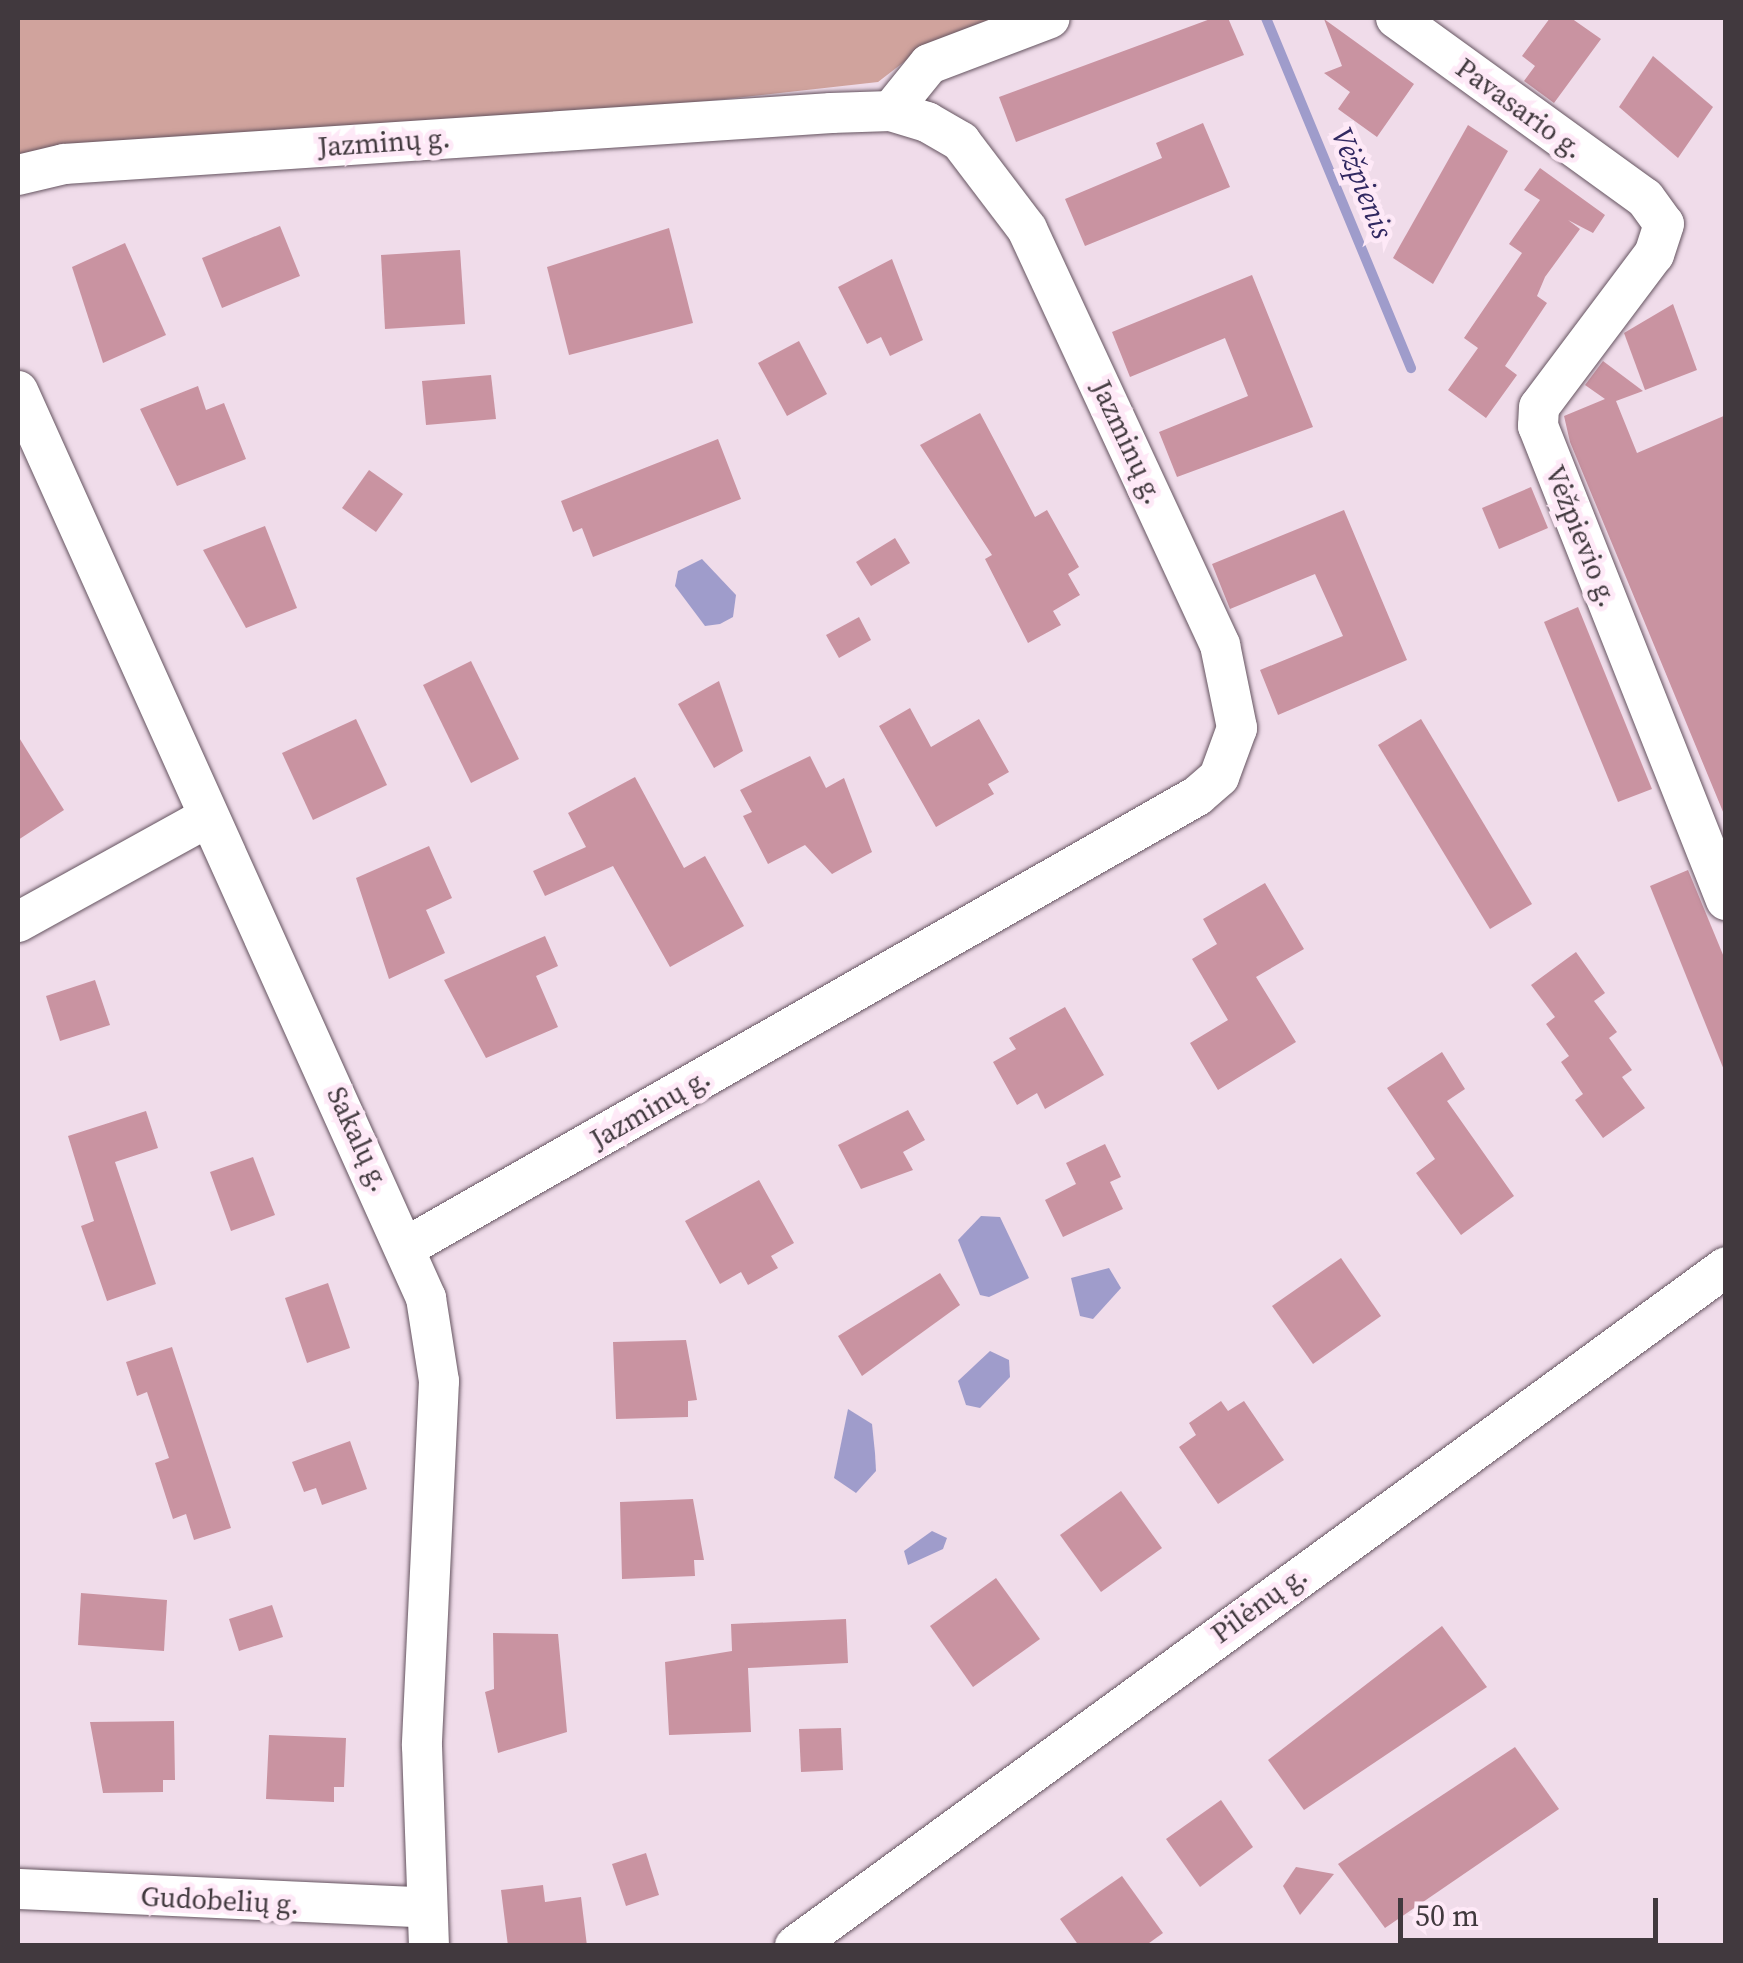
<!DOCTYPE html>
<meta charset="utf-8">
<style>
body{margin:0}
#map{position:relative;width:1743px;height:1963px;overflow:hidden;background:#f0dcea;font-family:"Source Serif 4",serif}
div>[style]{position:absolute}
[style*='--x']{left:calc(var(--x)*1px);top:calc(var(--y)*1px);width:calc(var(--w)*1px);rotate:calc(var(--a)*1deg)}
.green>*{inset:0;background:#d0a39d}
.water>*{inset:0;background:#9f9ccb}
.stream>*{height:10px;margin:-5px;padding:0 5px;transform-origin:5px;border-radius:5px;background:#9f9ccb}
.building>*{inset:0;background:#c993a1}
.roads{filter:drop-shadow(0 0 2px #655460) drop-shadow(0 0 2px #655460)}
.minor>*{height:40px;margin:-20px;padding:0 20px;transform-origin:20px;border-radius:20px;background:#fff}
span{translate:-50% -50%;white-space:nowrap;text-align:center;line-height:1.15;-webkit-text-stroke:10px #fee9f7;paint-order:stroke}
.street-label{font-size:28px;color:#41393e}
.water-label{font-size:30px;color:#312861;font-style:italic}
.frame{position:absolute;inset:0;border:20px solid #41393e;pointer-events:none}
.scale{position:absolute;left:1398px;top:1898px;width:260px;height:45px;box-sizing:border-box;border:5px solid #41393e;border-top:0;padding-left:12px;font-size:30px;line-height:35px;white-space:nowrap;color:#41393e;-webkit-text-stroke:8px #fee9f7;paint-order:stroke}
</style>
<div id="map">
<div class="green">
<i style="clip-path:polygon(18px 18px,1000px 18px,926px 45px,878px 82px,18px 178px)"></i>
</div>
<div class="water">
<i style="clip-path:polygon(702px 559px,736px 595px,733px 617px,720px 624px,705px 626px,675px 586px,678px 571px)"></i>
<i style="clip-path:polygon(981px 1216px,1000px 1217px,1029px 1278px,989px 1297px,980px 1295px,958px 1240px)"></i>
<i style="clip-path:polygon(1109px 1268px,1121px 1288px,1093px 1319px,1080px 1316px,1071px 1278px)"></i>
<i style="clip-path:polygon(990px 1351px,1009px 1360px,1010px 1377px,980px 1408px,966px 1405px,958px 1381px)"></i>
<i style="clip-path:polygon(848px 1409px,872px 1424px,875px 1453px,876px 1471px,856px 1493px,834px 1478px)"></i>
<i style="clip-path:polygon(932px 1531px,947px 1538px,943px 1549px,908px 1565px,904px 1551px)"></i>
</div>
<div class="stream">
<i style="--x:1266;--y:18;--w:379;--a:67.5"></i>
</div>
<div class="building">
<i style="clip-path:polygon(1213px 18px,1228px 18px,1244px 55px,1016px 142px,999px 97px)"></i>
<i style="clip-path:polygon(1550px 18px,1571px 18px,1601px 39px,1554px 103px,1524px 81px,1535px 66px,1522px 56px)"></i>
<i style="clip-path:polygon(1324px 19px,1414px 84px,1377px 137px,1338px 109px,1350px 92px,1324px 73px,1342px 66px)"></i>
<i style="clip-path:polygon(1653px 56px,1713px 107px,1678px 158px,1619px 107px)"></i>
<i style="clip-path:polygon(1203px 123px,1230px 187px,1085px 246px,1065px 199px,1162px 158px,1156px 143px)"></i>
<i style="clip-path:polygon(1468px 125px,1508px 151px,1433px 284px,1393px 258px)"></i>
<i style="clip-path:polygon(1540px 168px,1605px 215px,1593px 233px,1568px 220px,1580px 229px,1545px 277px,1537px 296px,1547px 303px,1505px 366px,1517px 375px,1486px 418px,1448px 390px,1478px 348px,1464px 338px,1522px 253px,1509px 244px,1540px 200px,1524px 190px)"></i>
<i style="clip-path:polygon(280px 226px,300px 276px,222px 308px,202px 258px)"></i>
<i style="clip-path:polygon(669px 228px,693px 323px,569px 355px,547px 267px)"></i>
<i style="clip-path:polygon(125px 243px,166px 335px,103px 363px,72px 267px)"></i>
<i style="clip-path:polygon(460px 250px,465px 324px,385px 329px,381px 255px)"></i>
<i style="clip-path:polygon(892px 259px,923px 340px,890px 356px,881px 337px,867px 344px,838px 287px)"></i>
<i style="clip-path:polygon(1252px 275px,1313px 427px,1177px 477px,1159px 432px,1248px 396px,1225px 338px,1130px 377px,1112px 332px)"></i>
<i style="clip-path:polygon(1673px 304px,1697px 370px,1645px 390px,1624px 333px)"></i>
<i style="clip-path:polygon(799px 341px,827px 394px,787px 416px,758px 363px)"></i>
<i style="clip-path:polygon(1603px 361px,1643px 391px,1616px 401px,1637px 453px,1726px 415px,1726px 819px,1570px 442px,1564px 416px,1605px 399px,1585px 385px)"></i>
<i style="clip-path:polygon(491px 375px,496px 419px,426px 425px,422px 381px)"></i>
<i style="clip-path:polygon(198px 386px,206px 410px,224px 403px,246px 459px,177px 486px,140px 409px)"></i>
<i style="clip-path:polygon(980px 413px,1035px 517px,1047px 510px,1079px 567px,1068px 574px,1080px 595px,1053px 611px,1061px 625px,1028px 643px,985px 559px,992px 555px,920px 445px)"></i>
<i style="clip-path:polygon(718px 439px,741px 499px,593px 557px,582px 528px,573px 532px,561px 501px)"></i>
<i style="clip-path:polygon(369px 470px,403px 494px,376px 532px,342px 508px)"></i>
<i style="clip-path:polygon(1531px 487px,1548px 528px,1499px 549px,1482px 508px)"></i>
<i style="clip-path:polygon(1344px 510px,1407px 660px,1278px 715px,1260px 670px,1343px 636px,1315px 574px,1230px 609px,1212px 564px)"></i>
<i style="clip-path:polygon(265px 526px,297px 608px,246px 628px,203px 550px)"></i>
<i style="clip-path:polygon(895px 538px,910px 563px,871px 586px,856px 562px)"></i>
<i style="clip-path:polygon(1578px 607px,1652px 789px,1618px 802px,1544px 622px)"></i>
<i style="clip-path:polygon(859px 617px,871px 640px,839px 658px,826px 635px)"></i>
<i style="clip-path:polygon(471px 661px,519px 759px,471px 783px,423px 685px)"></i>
<i style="clip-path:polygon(719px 681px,743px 751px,714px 768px,678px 704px)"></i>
<i style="clip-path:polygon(910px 708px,931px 747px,979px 719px,1009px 772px,988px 784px,994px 794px,936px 827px,879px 726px)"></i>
<i style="clip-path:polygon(356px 719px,387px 785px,313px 820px,282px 753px)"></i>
<i style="clip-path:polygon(1421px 719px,1532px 904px,1490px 929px,1378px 745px)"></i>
<i style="clip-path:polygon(18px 736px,64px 810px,18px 840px)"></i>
<i style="clip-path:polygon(810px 756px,826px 788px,844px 778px,872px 852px,832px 874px,805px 845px,768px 864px,743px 816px,752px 812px,740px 790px)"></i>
<i style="clip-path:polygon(635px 777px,684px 868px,705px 856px,744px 926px,670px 967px,613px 866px,545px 896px,533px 871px,586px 847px,568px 813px)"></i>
<i style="clip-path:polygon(429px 846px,452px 898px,426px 910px,445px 953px,389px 979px,356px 878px)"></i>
<i style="clip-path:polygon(1688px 870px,1726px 962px,1724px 1070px,1650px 886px)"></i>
<i style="clip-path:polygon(1265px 883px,1304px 949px,1256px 977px,1296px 1042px,1218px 1090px,1190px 1043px,1228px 1020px,1192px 959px,1217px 944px,1203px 919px)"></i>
<i style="clip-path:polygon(545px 936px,558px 966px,536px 976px,558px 1027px,486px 1058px,444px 980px)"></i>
<i style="clip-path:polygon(1576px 952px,1605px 993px,1594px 1001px,1617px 1032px,1609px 1038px,1632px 1070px,1622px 1077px,1645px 1108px,1603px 1138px,1575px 1100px,1583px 1094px,1561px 1062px,1569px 1056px,1546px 1024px,1555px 1017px,1531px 985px)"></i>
<i style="clip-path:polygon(95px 980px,110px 1025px,60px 1041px,46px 996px)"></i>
<i style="clip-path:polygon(1065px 1007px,1104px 1075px,1045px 1109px,1037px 1093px,1017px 1105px,993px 1062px,1016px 1049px,1009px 1038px)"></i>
<i style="clip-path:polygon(1442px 1052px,1465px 1089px,1447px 1101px,1514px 1196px,1461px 1235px,1416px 1173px,1435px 1159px,1387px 1088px)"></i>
<i style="clip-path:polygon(908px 1110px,925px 1140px,903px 1152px,913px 1170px,861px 1189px,838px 1145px)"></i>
<i style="clip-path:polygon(146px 1111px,158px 1148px,115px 1162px,156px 1284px,107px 1301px,81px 1226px,94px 1221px,68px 1136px)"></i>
<i style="clip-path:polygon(1105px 1144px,1121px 1177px,1110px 1182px,1123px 1209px,1063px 1237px,1045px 1200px,1076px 1184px,1066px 1163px)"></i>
<i style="clip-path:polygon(253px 1157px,275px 1215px,231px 1231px,210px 1172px)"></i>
<i style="clip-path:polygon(759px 1180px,794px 1243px,771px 1256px,778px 1268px,748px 1285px,741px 1272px,720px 1284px,685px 1221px)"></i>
<i style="clip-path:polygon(1341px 1258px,1381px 1316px,1313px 1364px,1272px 1306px)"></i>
<i style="clip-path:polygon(940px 1273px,960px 1305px,862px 1376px,838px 1336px)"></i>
<i style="clip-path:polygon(328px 1283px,350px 1348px,307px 1363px,285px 1298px)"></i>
<i style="clip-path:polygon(686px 1340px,697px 1400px,688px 1401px,688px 1417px,616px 1419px,613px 1342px)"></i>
<i style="clip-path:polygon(172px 1347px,231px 1528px,194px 1540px,186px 1514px,173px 1519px,155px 1463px,169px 1458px,147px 1392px,137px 1396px,126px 1362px)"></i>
<i style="clip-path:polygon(1221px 1401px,1228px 1411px,1244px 1401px,1284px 1460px,1218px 1504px,1179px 1447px,1196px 1435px,1189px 1423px)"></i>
<i style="clip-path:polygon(350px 1441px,367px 1489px,322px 1505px,316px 1488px,304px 1492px,292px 1462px)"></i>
<i style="clip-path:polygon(1121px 1491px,1162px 1548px,1101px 1592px,1060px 1535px)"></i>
<i style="clip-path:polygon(693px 1499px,704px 1560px,694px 1560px,695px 1576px,622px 1579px,620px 1502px)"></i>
<i style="clip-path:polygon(996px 1578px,1040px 1639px,973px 1687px,930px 1626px)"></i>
<i style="clip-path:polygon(81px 1593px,167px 1600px,164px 1651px,78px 1645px)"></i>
<i style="clip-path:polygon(272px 1605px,283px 1637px,239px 1651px,229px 1619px)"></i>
<i style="clip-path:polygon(846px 1619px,848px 1663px,748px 1668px,751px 1732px,669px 1735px,665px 1662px,732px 1651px,731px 1624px)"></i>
<i style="clip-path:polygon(1442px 1626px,1487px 1687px,1304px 1810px,1268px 1760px)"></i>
<i style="clip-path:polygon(493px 1633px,558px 1634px,567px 1732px,498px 1753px,485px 1692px,494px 1689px)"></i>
<i style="clip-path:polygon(174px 1721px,175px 1780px,163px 1780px,163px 1792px,103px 1793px,90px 1722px)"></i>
<i style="clip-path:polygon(841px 1728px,843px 1770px,801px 1772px,799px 1729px)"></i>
<i style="clip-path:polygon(269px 1735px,346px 1738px,344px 1787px,334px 1787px,334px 1802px,266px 1799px)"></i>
<i style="clip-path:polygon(1515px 1747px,1559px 1809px,1385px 1928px,1338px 1864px)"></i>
<i style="clip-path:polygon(1221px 1800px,1253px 1847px,1200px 1887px,1166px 1839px)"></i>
<i style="clip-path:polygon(646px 1853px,659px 1895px,626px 1906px,612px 1864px)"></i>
<i style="clip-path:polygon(1296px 1867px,1334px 1874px,1300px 1915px,1283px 1886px)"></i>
<i style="clip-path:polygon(1122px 1876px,1163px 1933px,1145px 1946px,1079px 1946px,1060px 1919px)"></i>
<i style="clip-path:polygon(543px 1885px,545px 1902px,581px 1897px,587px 1946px,508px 1946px,501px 1890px)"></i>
</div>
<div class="roads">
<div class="minor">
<i style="--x:1396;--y:18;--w:307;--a:35.9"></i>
<i style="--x:1645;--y:198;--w:32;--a:54"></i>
<i style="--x:1664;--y:224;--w:32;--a:108"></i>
<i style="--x:1654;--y:254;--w:191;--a:126.9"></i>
<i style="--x:1539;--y:407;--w:19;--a:93"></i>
<i style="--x:1538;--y:426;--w:510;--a:68.37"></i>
<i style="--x:891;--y:111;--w:60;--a:-51"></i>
<i style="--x:929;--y:64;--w:129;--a:-20.8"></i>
<i style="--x:18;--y:175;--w:47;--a:-13.4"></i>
<i style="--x:64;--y:164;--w:769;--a:-3.8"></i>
<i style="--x:831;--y:113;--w:60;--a:-1.9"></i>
<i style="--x:891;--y:111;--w:38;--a:17"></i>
<i style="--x:927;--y:122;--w:39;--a:30"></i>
<i style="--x:961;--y:142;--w:109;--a:52.8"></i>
<i style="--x:1027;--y:229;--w:459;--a:65.1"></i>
<i style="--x:1220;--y:645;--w:85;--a:78.4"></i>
<i style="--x:1237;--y:728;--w:52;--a:110.2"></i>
<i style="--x:1219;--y:777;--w:29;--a:139"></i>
<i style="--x:1197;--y:796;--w:908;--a:150.3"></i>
<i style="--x:18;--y:391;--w:995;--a:65.78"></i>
<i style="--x:426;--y:1298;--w:84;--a:81.1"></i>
<i style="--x:439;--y:1381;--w:365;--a:92.7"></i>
<i style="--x:422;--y:1746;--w:200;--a:88"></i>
<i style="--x:18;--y:922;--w:217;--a:-28.9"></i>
<i style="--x:18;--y:1889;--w:404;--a:2.6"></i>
<i style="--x:795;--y:1946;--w:1152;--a:-36.1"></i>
</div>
</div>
<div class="street-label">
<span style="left:1520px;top:108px;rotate:36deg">Pavasario g.</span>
<span style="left:384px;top:142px;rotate:-4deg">Jazminų g.</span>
<span style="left:1128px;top:442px;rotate:65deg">Jazminų g.</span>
<span style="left:1582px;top:536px;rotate:68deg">Vėžpievio g.</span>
<span style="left:650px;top:1108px;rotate:-30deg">Jazminų g.</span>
<span style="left:359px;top:1139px;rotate:65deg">Sakalų g.</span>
<span style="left:1259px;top:1604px;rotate:-36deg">Pilėnų g.</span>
<span style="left:220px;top:1900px;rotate:3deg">Gudobelių g.</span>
</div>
<div class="water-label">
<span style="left:1362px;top:183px;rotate:68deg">Vėžpienis</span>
</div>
<div class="frame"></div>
<div class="scale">50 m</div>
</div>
